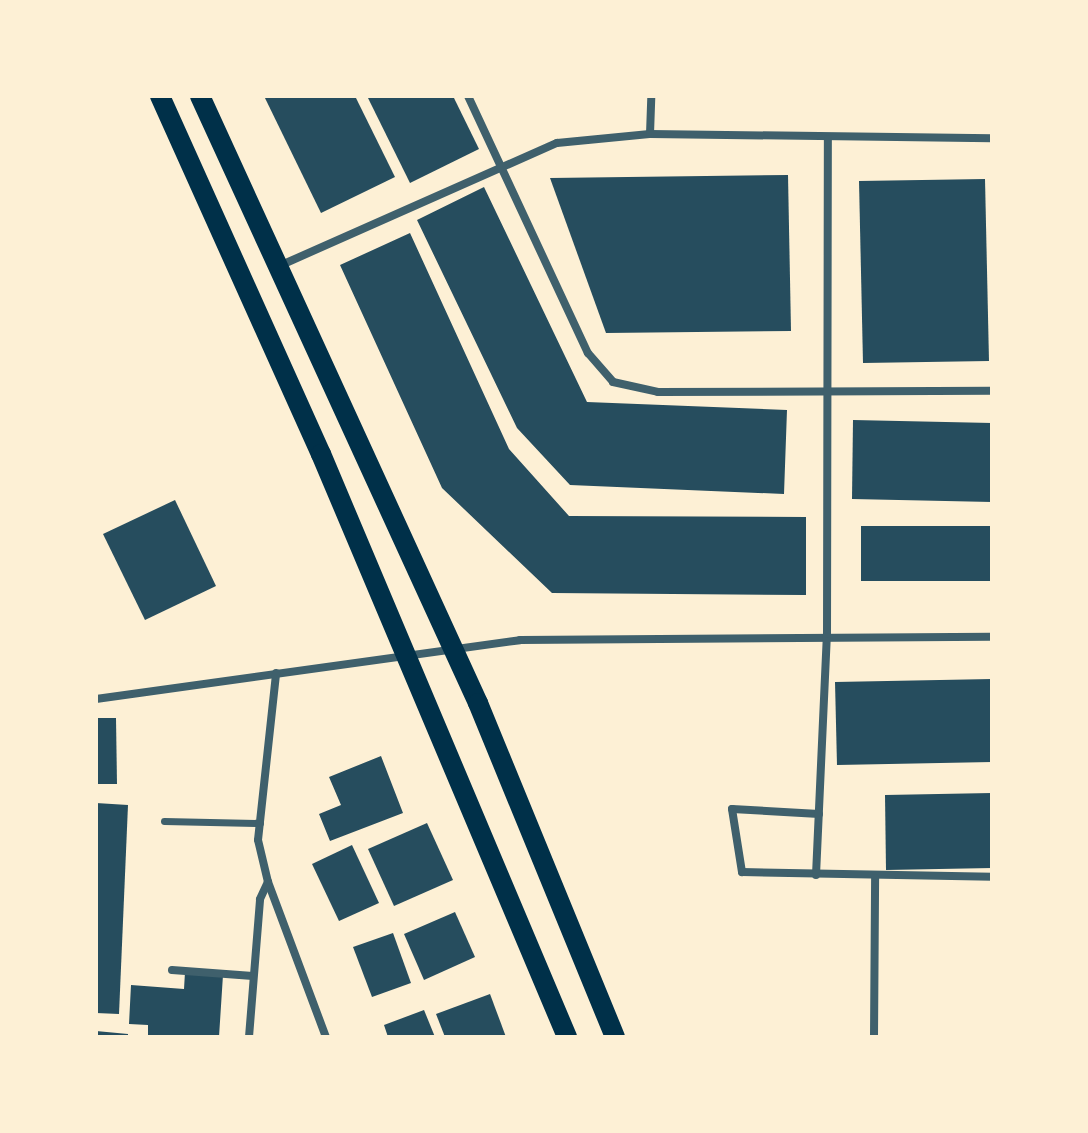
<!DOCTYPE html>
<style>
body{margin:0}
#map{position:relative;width:1088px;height:1133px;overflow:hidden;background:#fdf0d5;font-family:Inter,sans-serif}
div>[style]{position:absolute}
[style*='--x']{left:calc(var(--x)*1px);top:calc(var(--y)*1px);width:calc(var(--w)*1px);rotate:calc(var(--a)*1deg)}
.building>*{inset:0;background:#264d5e}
.pedestrian>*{height:7px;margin:-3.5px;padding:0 3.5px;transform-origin:3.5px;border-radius:3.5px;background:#3f606c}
.minor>*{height:8px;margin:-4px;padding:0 4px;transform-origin:4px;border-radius:4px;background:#3f606c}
.primary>*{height:20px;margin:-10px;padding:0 10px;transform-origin:10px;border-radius:10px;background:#003049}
span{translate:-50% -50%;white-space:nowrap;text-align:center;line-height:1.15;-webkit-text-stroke:6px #fdf0d5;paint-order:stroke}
.frame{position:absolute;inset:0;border:98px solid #fdf0d5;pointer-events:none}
</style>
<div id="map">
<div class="building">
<i style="clip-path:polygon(264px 96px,355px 96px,395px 177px,321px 213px)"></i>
<i style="clip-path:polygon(367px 96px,453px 96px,479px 149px,410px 183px)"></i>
<i style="clip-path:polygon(788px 175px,791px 331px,606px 333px,550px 178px)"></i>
<i style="clip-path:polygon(985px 179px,989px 361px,863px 363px,859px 181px)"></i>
<i style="clip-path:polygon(484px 187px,587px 402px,787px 410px,784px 494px,570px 485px,517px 428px,417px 220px)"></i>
<i style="clip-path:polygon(410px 233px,509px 449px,569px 516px,806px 517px,806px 595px,552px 593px,442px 488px,340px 265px)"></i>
<i style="clip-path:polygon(853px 420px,992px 423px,992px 502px,852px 499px)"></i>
<i style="clip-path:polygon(175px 500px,216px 586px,145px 620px,103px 534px)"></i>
<i style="clip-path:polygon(861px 526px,992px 526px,992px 581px,861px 581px)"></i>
<i style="clip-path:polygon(992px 679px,992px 762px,837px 765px,835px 682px)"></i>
<i style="clip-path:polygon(96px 718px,116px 718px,117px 784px,96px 784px)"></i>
<i style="clip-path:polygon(381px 756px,403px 813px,330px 841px,319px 814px,341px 805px,329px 777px)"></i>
<i style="clip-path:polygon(992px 793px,992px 868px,886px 870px,885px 795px)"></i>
<i style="clip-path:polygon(96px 803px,128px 805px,119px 1014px,96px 1013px)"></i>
<i style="clip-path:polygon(427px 823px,453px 880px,394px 906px,368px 849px)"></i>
<i style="clip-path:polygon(352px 845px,379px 903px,339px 921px,312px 864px)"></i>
<i style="clip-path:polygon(455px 912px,475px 957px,424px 980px,404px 934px)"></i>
<i style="clip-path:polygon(393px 933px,411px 983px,372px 997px,353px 947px)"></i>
<i style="clip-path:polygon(185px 972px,223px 975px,219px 1037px,148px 1037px,148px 1025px,129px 1024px,131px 985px,184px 989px)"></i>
<i style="clip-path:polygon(490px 994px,506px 1037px,445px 1037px,436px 1014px)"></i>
<i style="clip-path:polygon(424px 1010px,435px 1037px,388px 1037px,384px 1025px)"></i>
<i style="clip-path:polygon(96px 1031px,128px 1034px,128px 1037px,96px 1037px)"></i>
</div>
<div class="pedestrian">
<i style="--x:164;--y:821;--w:96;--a:1.2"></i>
</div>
<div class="minor">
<i style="--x:468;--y:96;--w:284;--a:65"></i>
<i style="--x:588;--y:353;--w:38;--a:49"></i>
<i style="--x:613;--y:382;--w:46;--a:12.5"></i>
<i style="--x:658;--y:392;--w:334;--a:-0.2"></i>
<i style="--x:650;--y:134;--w:38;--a:-88"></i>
<i style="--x:279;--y:266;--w:304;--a:-23.9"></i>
<i style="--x:557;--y:143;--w:93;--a:-5.5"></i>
<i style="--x:650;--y:134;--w:342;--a:0.7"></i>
<i style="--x:96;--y:699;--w:428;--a:-7.9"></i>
<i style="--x:520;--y:640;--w:472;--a:-0.4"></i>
<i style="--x:819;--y:814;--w:87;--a:-176.7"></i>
<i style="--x:732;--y:809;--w:64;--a:81"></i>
<i style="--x:742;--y:872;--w:250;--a:1.1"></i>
<i style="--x:816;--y:875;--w:241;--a:-87.4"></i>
<i style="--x:827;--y:634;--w:495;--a:-89.9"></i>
<i style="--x:268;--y:882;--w:165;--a:69.5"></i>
<i style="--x:172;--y:970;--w:81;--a:4.2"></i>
<i style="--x:249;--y:1037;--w:138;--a:-85.4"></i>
<i style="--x:260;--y:899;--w:19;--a:-65"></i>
<i style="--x:268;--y:882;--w:43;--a:-103.4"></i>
<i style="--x:258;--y:840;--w:168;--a:-83.8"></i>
<i style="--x:874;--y:1037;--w:159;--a:-89.6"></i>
</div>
<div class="primary">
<i style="--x:160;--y:96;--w:393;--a:65.8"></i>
<i style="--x:321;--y:454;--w:633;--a:67.12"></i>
<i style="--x:200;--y:96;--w:668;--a:65.39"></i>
<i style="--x:478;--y:703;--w:361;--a:67.7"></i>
</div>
<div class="frame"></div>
</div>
